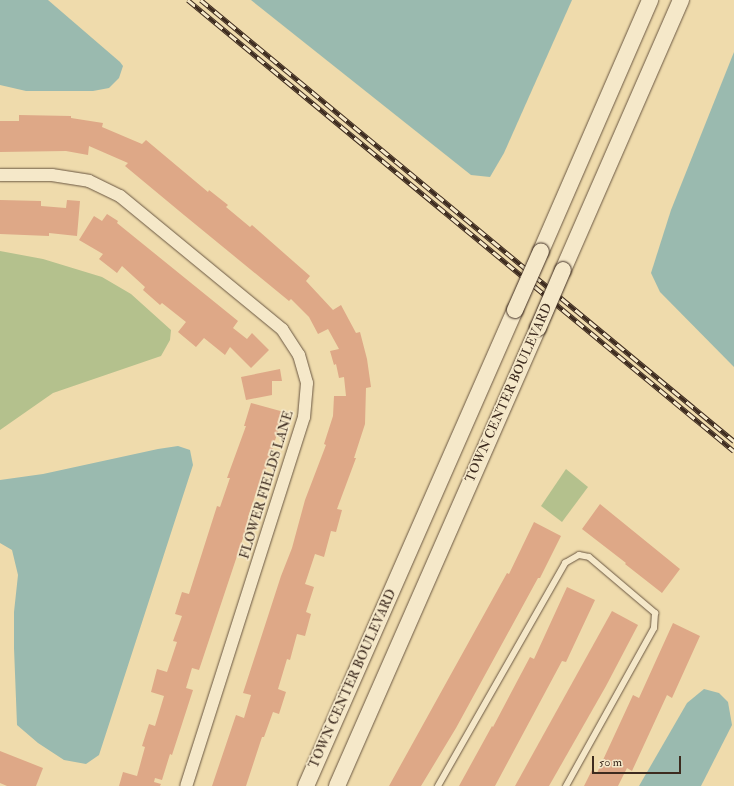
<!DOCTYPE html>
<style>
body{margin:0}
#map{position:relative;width:734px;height:786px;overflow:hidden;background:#efdbac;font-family:"IM FELL Double Pica",serif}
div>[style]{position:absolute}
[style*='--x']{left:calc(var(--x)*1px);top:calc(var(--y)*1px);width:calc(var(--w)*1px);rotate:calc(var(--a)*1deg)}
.green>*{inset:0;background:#b4c18d}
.water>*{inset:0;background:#9abaaf}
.building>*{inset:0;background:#dea887}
.roads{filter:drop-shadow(0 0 1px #6a5742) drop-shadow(0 0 1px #6a5742)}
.service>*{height:6px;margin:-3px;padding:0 3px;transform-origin:3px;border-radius:3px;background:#f5e8c9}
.minor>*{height:12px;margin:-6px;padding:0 6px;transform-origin:6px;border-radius:6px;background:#f5e8c9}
.secondary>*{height:16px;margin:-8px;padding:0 8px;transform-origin:8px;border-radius:8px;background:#f5e8c9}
.rail>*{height:4.5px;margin-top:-2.25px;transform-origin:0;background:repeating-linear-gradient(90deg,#f5e8c9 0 9px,#3d2b1f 0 18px);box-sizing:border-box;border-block:1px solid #3d2b1f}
.bridges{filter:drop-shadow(0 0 1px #3d2b1f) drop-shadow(0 0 1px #3d2b1f)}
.secondary-bridge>*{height:16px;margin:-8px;padding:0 8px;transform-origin:8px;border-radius:8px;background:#f5e8c9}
span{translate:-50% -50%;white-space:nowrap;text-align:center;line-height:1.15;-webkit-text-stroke:3.5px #f5e8c9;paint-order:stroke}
.street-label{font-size:13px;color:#3d2b1f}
.scale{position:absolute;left:592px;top:756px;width:89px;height:18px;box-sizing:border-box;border:2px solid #3d2b1f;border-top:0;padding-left:5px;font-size:12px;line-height:14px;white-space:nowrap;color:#3d2b1f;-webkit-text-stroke:3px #f5e8c9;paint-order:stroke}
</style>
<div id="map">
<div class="green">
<i style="clip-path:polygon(0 251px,43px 259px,102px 277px,131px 294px,171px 330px,170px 340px,161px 356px,53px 393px,0 430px)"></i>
<i style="clip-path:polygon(566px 469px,588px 487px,562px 522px,541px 506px)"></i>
</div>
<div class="water">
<i style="clip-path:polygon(0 0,48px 0,120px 62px,123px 66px,119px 78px,109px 88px,93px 91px,26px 91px,0 85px)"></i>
<i style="clip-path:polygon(251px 0,572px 0,504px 153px,490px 177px,471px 175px)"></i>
<i style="clip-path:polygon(734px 52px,734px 367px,660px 292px,651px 273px,671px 210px)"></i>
<i style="clip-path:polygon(178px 446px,190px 450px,193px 465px,99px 755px,86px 764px,64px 760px,38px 743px,17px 725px,14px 648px,14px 612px,18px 575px,12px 550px,0 543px,0 480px,43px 474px,158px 449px)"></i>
<i style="clip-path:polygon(704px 689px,719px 693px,728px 702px,732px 725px,701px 786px,639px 786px,687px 703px)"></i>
</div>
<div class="building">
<i style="clip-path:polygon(19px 115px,71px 116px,71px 118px,103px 123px,102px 127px,142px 144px,146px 140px,208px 192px,209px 190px,228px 205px,226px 207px,250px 227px,252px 225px,310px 276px,306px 281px,333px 310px,341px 305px,356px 333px,360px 332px,367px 359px,371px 387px,366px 388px,365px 424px,354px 458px,356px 458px,337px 509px,342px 510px,336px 532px,331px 531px,324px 557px,315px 554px,305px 584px,314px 587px,306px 612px,311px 614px,305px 636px,297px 634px,290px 660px,287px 659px,278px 689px,286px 692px,279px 714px,273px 712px,264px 737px,262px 737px,246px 786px,212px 786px,236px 715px,244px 718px,251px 695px,243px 693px,281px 576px,292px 548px,305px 500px,326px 445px,324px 444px,333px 416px,334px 396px,346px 396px,344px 377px,339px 378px,336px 364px,334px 365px,330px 351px,339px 349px,328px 329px,318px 334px,309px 317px,291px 299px,289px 301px,184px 215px,125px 166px,128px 163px,89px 146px,88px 155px,66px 151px,0 152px,0 121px,19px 121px)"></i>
<i style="clip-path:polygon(0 200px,41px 201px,41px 206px,66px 208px,67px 200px,80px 201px,77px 236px,49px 233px,49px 236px,0 234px)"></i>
<i style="clip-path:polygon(107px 214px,118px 221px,117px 223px,238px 321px,233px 328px,247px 339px,252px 333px,269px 350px,251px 368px,230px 347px,225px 355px,204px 338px,196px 347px,178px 332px,186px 322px,162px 303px,160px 305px,143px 290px,145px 287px,122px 266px,117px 273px,99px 259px,103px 254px,79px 240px,94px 216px,102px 221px)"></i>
<i style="clip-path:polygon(280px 369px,282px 381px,272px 381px,272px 395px,246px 400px,241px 377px)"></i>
<i style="clip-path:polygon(251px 403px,284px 412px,260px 488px,258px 487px,248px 517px,250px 517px,199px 670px,192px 668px,186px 688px,193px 690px,172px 755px,170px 754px,162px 780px,155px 778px,154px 782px,161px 784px,160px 786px,119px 786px,123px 772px,137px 776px,145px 747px,142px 746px,149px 724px,155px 726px,164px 696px,151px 692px,157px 669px,167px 672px,177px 642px,173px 641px,182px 616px,175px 614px,182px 592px,189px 594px,217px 506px,220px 507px,230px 478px,227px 478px,246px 426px,244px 426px)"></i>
<i style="clip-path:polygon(600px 504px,680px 569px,662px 593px,625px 564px,626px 563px,582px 529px)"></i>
<i style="clip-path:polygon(534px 522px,561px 536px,540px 578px,538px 578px,456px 728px,421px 786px,389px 786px,507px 573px,509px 574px)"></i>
<i style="clip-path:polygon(567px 587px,595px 600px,566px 662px,562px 661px,495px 786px,459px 786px,492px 726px,493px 727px,530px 657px,534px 659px)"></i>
<i style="clip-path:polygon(612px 611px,638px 625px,606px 686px,549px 786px,515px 786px)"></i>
<i style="clip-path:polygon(673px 623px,700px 636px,672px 698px,667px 695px,632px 771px,627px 768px,618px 786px,584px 786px,592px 770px,597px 773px,633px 695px,639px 698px)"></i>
<i style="clip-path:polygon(0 751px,43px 768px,36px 786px,7px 786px,0 783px)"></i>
</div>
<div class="roads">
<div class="service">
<i style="--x:438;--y:786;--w:257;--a:-60.3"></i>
<i style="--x:565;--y:563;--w:16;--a:-30"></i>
<i style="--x:579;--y:555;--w:10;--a:11"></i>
<i style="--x:589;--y:557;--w:87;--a:40.3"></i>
<i style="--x:655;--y:613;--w:15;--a:94"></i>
<i style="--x:654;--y:628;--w:181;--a:119.1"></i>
</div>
<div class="minor">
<i style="--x:0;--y:175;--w:52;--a:0"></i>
<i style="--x:52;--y:175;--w:37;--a:9"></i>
<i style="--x:89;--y:181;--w:34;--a:26"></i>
<i style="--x:120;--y:196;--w:210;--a:39.4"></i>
<i style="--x:282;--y:329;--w:31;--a:57"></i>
<i style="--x:299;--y:355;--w:29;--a:74"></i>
<i style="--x:307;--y:383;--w:34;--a:95"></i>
<i style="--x:304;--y:417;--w:387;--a:107.7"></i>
</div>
<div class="secondary">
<i style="--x:541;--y:251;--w:274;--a:-66.5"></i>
<i style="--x:563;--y:270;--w:295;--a:-66.4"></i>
<i style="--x:306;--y:786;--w:520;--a:-66.29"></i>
<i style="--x:337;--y:786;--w:500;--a:-66.31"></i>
</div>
</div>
<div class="rail">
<i style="--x:188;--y:0;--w:708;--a:39.56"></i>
<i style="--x:201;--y:0;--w:692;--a:39.6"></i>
</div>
<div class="bridges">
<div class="secondary-bridge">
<i style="--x:515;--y:310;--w:64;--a:-66.2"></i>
<i style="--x:538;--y:328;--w:63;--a:-66.7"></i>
</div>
</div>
<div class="street-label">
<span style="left:509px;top:393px;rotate:-66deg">TOWN CENTER BOULEVARD</span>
<span style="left:267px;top:485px;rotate:-73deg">FLOWER FIELDS LANE</span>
<span style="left:353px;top:679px;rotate:-66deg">TOWN CENTER BOULEVARD</span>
</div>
<div class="scale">50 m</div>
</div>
